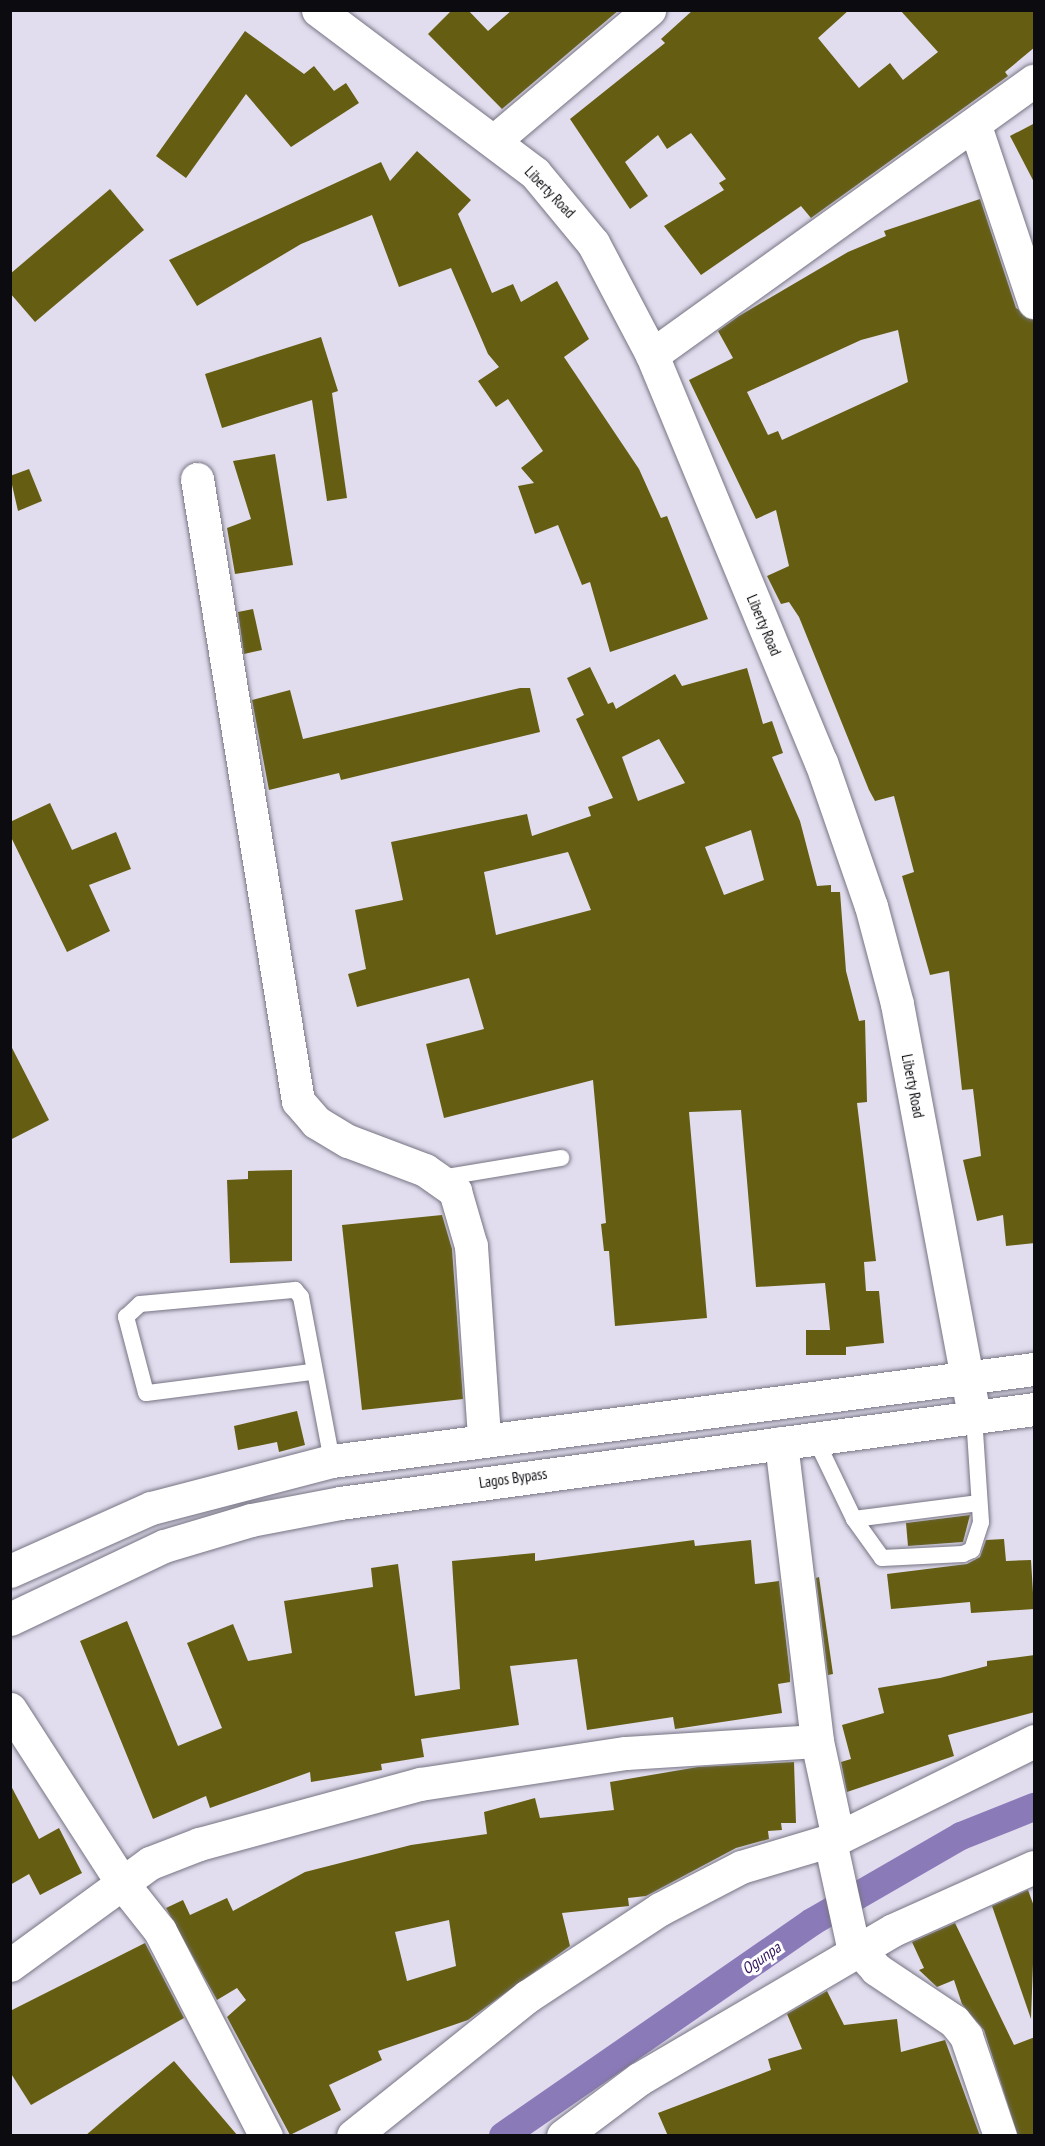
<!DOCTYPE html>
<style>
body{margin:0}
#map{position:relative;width:1045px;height:2146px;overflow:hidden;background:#e1ddee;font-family:"PT Sans Narrow",sans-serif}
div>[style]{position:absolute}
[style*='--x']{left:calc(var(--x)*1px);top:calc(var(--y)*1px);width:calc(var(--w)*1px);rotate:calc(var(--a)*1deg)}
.canal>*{height:28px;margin:-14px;padding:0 14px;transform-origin:14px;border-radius:14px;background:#8b7ab8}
.building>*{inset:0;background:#655e12}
.roads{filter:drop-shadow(0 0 2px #777483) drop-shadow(0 0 2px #777483)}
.service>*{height:16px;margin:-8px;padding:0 8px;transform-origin:8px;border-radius:8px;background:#fff}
.minor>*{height:33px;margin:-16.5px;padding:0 16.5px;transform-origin:16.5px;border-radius:16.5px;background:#fff}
.tertiary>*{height:33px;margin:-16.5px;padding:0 16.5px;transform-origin:16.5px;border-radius:16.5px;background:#fff}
.secondary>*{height:33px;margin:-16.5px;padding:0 16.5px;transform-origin:16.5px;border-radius:16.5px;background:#fff}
span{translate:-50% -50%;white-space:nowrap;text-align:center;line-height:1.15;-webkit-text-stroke:6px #fff;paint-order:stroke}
.street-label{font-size:15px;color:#0c0b10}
.water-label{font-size:16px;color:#32145e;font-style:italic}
.frame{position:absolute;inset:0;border:12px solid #0c0b10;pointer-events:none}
</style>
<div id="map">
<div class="canal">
<i style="--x:503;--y:2136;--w:376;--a:-34.7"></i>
<i style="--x:812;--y:1922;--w:172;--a:-30"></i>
<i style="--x:961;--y:1836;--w:79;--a:-21.7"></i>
</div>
<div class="building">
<i style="clip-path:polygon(452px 10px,468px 10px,488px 31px,512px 10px,619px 10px,502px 109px,428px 34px)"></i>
<i style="clip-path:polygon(693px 10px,849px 10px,818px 38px,859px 88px,890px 63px,903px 80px,938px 52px,900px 10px,1035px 10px,1035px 47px,1005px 72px,1008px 76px,811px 218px,801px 206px,701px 275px,664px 226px,724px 190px,719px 183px,726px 179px,691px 133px,667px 149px,658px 135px,625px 162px,648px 196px,630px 209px,570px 119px,665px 43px,661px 39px)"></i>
<i style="clip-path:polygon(245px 31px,304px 74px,314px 66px,334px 91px,346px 83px,359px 103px,291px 147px,246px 94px,186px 178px,156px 156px)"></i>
<i style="clip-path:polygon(1035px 123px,1035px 184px,1010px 136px)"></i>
<i style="clip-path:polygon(417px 151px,471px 200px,458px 214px,492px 293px,513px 284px,521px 302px,557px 281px,589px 339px,564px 357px,639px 469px,661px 518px,667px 516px,708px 619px,610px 652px,590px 582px,582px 585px,558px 525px,535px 534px,518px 486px,534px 483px,521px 468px,543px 451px,508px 399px,496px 407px,478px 381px,499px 367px,488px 354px,451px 268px,399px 287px,372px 215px,301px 244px,197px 306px,169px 260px,381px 162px,390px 181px)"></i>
<i style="clip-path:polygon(110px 189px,144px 230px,35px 322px,10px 293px,10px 274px)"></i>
<i style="clip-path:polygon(evenodd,980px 199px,1016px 308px,1035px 320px,1035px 1243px,1006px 1246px,1003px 1215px,977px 1221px,963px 1160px,981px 1156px,973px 1089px,962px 1090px,949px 971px,930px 975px,902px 876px,914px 872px,894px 796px,875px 801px,869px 790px,799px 617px,789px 602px,781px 604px,767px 576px,789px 566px,776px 510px,756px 519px,689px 380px,733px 358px,718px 331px,739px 316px,848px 252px,886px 236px,884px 231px,980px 199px,898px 330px,908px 382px,782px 440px,778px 431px,768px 435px,747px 392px,861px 340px,898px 330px)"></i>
<i style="clip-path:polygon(321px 337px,338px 391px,332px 393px,347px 498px,327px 501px,312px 400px,222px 428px,205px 374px)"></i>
<i style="clip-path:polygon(275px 454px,293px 565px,235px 574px,227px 528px,251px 519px,233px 461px)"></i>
<i style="clip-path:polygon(29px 469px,42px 501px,18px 511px,10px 476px)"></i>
<i style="clip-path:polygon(253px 609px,262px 650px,244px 654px,238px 612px)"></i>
<i style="clip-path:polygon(evenodd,590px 667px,608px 704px,613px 702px,616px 709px,675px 674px,682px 686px,747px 668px,763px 724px,772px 721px,783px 753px,772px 757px,800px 821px,817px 886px,831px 885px,831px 892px,840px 892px,846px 971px,859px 1021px,865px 1020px,867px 1102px,857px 1103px,876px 1261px,864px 1262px,866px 1291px,879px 1291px,884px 1343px,846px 1347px,846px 1355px,806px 1355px,806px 1330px,830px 1330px,825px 1283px,756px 1287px,741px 1110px,689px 1112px,707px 1318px,615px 1326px,609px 1251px,604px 1251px,601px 1224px,606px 1223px,593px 1080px,444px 1118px,426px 1044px,484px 1029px,469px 978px,357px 1007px,348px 974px,366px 969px,355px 910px,403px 900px,391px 842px,527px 814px,532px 836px,591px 816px,588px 807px,613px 798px,576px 719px,584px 715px,567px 678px,590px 667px,659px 739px,685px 783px,638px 801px,622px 757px,659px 739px,590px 667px,751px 830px,764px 880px,724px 895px,705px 847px,751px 830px,590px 667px,568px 852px,591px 910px,496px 935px,484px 872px,568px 852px)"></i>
<i style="clip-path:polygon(520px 688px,530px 688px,540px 732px,341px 780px,339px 773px,269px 790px,252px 700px,290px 690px,303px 739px)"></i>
<i style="clip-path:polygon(50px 803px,72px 850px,116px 832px,131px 869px,89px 885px,110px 931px,67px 952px,10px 835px,10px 822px)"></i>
<i style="clip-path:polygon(10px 1044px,49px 1120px,10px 1140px)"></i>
<i style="clip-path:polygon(292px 1170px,292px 1261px,230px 1263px,227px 1180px,248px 1179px,248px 1171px)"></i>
<i style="clip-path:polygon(442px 1215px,452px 1249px,463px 1399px,362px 1410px,342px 1225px)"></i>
<i style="clip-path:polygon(297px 1411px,305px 1445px,279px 1452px,277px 1442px,238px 1450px,234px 1426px)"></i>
<i style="clip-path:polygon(970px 1515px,963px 1542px,908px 1546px,906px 1523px)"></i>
<i style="clip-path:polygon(1004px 1539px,1006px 1561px,1031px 1560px,1034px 1609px,971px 1613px,970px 1602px,891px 1609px,887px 1574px,967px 1564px,980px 1557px,986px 1540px)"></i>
<i style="clip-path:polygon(694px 1540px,695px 1546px,751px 1540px,755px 1584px,779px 1581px,790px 1675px,790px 1682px,778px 1684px,782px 1713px,675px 1729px,673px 1717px,587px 1730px,577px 1659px,510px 1666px,519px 1725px,421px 1739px,424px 1757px,381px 1764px,382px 1770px,311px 1782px,310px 1772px,210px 1808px,206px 1796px,153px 1819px,80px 1641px,127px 1621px,178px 1746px,222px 1728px,187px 1643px,233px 1624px,248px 1661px,292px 1653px,284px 1601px,373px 1587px,371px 1568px,398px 1564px,415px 1696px,460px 1689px,452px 1561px,535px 1553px,535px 1561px)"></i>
<i style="clip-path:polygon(819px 1577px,833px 1674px,828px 1675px,816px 1578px)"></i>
<i style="clip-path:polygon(1035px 1655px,1035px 1712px,948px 1735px,954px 1756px,847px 1792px,841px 1762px,851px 1759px,842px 1725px,884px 1713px,878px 1688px,940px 1678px,987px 1666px,987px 1661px)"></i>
<i style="clip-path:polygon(evenodd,794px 1762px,796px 1823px,781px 1823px,782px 1830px,768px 1831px,769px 1839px,736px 1848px,646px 1896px,628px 1898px,629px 1906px,562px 1913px,570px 1946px,468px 2020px,378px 2051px,382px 2060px,329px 2085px,341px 2110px,290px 2135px,227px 2017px,246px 2000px,237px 1988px,217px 2000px,166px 1908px,183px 1900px,190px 1915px,227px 1898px,233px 1911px,305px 1872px,411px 1845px,487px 1834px,484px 1812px,535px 1798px,540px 1818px,614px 1810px,610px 1782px,698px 1767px,794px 1762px,449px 1920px,456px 1966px,407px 1981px,395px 1932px,449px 1920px)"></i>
<i style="clip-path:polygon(10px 1784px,39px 1839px,59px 1828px,82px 1873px,40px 1895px,29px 1874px,10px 1885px)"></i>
<i style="clip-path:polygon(1028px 1890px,1035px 1909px,1031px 2019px,992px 1906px)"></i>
<i style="clip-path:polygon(955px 1923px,1014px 2045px,1035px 2037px,1035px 2136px,1018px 2136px,984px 2030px,962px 2004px,954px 1980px,937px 1987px,919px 1970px,924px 1968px,912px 1942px)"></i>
<i style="clip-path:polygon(145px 1943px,184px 2018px,31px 2105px,10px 2072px,10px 2011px)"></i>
<i style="clip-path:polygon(827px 1991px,844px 2025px,897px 2019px,901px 2052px,945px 2040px,980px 2136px,668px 2136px,658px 2113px,771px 2070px,768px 2059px,802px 2049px,787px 2014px)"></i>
<i style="clip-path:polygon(174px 2061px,238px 2136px,85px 2136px,115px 2110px)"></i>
</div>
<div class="roads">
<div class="service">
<i style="--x:440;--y:1178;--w:123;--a:-9.4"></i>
<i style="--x:311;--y:1372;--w:166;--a:172.7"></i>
<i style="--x:146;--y:1393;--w:79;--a:-104.7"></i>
<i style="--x:126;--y:1317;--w:19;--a:-43"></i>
<i style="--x:140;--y:1304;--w:156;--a:-5.2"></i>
<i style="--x:295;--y:1290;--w:9;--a:49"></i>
<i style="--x:301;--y:1297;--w:167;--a:79.3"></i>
<i style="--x:815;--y:1438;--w:90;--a:64.3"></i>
<i style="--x:854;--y:1519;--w:48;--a:54.3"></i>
<i style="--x:882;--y:1558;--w:81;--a:-2.8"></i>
<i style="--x:963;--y:1554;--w:10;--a:-24"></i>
<i style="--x:972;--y:1550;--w:29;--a:-72"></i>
<i style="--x:981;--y:1522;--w:106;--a:-93.8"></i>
<i style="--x:854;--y:1519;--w:126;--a:-7.3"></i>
</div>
<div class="minor">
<i style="--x:975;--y:126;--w:186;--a:71.5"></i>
<i style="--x:495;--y:140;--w:202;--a:-40.2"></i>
<i style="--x:652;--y:355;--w:470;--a:-35.7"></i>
<i style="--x:197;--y:479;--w:630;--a:80.78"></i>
<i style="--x:298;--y:1101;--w:28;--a:49"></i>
<i style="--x:316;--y:1122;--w:37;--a:31"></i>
<i style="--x:348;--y:1141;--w:82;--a:20.6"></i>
<i style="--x:425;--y:1170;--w:37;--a:35"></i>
<i style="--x:455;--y:1191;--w:57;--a:73.8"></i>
<i style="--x:471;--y:1246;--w:193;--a:86.1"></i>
<i style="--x:781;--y:1443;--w:300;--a:83.1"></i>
<i style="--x:817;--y:1741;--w:99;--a:77.8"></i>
<i style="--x:838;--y:1838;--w:9;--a:159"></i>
<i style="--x:830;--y:1841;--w:103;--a:77.7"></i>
<i style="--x:852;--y:1942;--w:36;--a:48"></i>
<i style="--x:876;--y:1969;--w:94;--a:33.7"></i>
<i style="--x:954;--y:2021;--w:19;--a:51"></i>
<i style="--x:966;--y:2036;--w:106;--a:71.2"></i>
<i style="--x:10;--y:1709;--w:207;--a:57.2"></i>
<i style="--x:122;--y:1883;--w:61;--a:51.6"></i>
<i style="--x:160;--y:1931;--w:231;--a:62.7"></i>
<i style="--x:10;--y:1965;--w:173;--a:-36.1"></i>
<i style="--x:150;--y:1863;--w:53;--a:-21.2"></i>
<i style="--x:199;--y:1844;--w:229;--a:-15.2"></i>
<i style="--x:420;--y:1784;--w:208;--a:-8.6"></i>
<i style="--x:626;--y:1753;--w:191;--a:-3.6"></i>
<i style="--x:353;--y:2136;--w:224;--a:-38.7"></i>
<i style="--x:528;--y:1996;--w:158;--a:-33.4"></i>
<i style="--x:660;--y:1909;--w:91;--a:-27.4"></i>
<i style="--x:741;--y:1867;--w:101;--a:-16.6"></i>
<i style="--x:838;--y:1838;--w:219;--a:-26.3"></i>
<i style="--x:563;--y:2136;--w:95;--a:-36.9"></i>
<i style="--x:639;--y:2079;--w:294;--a:-30.4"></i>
<i style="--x:893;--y:1930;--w:154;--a:-24.1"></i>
</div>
<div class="tertiary">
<i style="--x:318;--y:10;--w:271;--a:36.9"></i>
<i style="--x:535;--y:173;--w:91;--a:50.4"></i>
<i style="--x:593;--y:243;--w:127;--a:62.2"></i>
<i style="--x:652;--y:355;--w:441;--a:67.5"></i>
<i style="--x:821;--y:762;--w:152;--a:70.9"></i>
<i style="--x:871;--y:906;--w:101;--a:75.1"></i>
<i style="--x:897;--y:1004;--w:419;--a:79.4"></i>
</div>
<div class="secondary">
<i style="--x:10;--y:1571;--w:154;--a:-24.1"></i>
<i style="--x:151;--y:1508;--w:187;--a:-14.6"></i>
<i style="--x:332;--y:1461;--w:708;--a:-7.47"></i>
<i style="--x:10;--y:1619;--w:170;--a:-25.4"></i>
<i style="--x:164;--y:1546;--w:91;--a:-16.6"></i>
<i style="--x:251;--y:1520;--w:91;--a:-10.8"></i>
<i style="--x:340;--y:1503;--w:700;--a:-7.71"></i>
</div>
</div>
<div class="street-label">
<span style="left:550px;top:192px;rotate:46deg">Liberty Road</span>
<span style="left:764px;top:625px;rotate:67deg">Liberty Road</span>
<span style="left:913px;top:1086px;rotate:79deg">Liberty Road</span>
<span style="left:513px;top:1478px;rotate:-8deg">Lagos Bypass</span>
</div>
<div class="water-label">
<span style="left:761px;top:1958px;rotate:-35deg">Ogunpa</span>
</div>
<div class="frame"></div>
</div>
